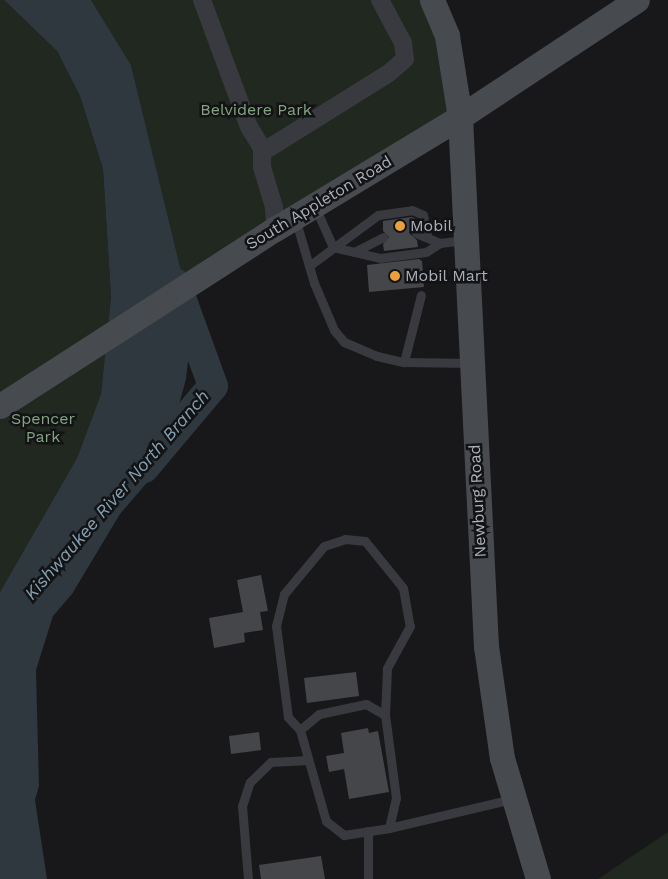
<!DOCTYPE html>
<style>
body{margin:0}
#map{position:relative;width:668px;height:879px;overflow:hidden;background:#18181a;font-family:"Work Sans",sans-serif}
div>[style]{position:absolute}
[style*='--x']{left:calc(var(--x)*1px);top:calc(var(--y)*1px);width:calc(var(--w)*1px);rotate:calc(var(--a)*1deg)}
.green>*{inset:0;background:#202820}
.water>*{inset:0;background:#2e383e}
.river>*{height:30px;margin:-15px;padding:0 15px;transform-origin:15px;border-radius:15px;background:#2e383e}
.building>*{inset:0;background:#44464a}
.lane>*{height:9px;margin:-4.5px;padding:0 4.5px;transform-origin:4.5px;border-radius:4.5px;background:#393a3f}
.street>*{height:18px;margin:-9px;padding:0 9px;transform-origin:9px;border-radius:9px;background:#393a3f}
.secondary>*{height:25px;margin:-12.5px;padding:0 12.5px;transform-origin:12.5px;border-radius:12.5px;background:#474a4f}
.dots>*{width:14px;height:14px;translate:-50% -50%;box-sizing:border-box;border:2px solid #131315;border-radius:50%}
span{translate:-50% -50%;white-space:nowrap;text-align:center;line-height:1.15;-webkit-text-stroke:5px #131315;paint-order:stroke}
.park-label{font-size:16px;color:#83a382}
.street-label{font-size:16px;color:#aab0b9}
.poi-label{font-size:16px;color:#aab0b9}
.left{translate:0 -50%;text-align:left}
.water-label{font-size:18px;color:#83a1b3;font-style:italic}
</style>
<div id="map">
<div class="green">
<i style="clip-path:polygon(0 0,4px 0,57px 51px,80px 96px,103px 169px,111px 297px,101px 394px,77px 458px,0 592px)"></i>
<i style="clip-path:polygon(91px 0,432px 0,460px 117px,184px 283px,131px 65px)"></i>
<i style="clip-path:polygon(668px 832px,668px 879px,598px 879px)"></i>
</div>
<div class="water">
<i style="clip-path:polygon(4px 0,91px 0,131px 65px,184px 283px,191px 335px,186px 379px,163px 464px,120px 514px,72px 594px,53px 616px,36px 670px,39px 786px,35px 800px,47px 879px,0 879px,0 592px,77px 458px,101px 394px,111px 297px,103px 169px,80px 96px,57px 51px)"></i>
</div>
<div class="river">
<i style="--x:144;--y:468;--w:107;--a:-49.9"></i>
<i style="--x:213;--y:386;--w:109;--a:-109.9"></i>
</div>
<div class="building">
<i style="clip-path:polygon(411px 217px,415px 218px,416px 227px,410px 234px,417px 240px,418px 247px,384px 251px,383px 244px,389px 237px,383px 231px,383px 221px)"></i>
<i style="clip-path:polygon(419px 259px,422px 261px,424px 287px,369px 292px,367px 265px)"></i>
<i style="clip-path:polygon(261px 575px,268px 611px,260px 612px,263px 630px,244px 633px,245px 642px,214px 648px,209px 618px,243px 612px,237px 580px)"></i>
<i style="clip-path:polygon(356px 672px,359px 696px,307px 703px,304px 678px)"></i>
<i style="clip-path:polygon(368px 728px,369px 733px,378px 731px,389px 792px,349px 799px,344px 769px,329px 772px,326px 756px,344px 753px,341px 733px)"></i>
<i style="clip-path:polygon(259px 732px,261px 750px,231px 754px,229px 736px)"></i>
<i style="clip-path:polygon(321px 856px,325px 879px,261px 879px,259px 865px)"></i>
</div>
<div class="lane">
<i style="--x:315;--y:207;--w:44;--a:65.8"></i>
<i style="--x:333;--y:247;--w:48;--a:13.2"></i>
<i style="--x:380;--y:258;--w:46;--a:-7.4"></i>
<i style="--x:426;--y:252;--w:17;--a:-33"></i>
<i style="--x:440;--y:243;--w:25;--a:-7"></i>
<i style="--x:295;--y:218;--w:68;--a:73.7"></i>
<i style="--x:314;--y:283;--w:51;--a:66.9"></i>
<i style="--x:334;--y:330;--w:16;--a:50"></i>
<i style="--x:344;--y:342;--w:36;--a:23"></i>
<i style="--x:377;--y:356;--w:28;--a:13"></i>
<i style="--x:404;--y:362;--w:67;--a:0.9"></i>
<i style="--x:416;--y:233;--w:26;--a:23"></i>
<i style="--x:354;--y:252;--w:33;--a:-27"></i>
<i style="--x:309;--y:266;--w:86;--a:-36.5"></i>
<i style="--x:378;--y:215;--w:34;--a:-8"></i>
<i style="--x:412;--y:210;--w:12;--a:24"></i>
<i style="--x:423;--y:215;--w:21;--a:79"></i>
<i style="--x:404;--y:362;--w:69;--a:-75.8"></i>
<i style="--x:300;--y:730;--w:18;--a:-133"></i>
<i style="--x:288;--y:717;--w:92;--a:-97.5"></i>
<i style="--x:276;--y:626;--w:33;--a:-76"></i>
<i style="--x:284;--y:594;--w:62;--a:-50.2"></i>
<i style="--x:324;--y:546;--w:22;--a:-18"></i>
<i style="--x:345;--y:539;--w:20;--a:6"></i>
<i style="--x:365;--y:541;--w:60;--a:51"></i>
<i style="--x:403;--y:588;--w:39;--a:80"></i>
<i style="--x:410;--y:626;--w:48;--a:118.7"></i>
<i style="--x:387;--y:668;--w:47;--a:92.4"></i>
<i style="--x:389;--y:828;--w:31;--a:-77"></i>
<i style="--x:396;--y:798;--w:84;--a:-97.5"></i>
<i style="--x:385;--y:715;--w:22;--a:-150"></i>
<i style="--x:366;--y:704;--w:48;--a:168"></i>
<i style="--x:319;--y:714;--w:25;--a:140"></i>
<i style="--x:300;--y:730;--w:95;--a:74.1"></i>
<i style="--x:326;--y:821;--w:23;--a:38"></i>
<i style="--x:344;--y:835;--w:46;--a:-8.8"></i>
<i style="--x:389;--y:828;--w:126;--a:-13.3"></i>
<i style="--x:248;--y:879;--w:73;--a:-94.7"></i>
<i style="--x:242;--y:806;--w:25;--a:-72"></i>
<i style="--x:250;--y:782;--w:29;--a:-44"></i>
<i style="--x:271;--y:762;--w:37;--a:-3"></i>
<i style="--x:368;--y:879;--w:48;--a:-90"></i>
</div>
<div class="street">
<i style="--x:202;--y:0;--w:135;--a:69.7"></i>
<i style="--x:249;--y:127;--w:25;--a:58"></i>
<i style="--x:262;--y:148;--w:19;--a:90"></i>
<i style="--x:262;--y:167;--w:42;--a:73.3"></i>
<i style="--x:274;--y:207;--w:22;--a:87"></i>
<i style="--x:262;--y:148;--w:7;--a:0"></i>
<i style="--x:269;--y:148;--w:142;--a:-32"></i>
<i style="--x:389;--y:73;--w:21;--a:-41"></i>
<i style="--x:405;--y:59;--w:16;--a:-97"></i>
<i style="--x:403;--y:43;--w:49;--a:-118.1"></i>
</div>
<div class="secondary">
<i style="--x:432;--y:0;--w:39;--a:67"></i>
<i style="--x:447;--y:36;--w:82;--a:80.9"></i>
<i style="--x:460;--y:117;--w:530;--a:87.19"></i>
<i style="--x:486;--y:646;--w:113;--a:81.9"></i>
<i style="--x:502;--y:758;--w:126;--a:73.4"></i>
<i style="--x:0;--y:406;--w:327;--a:-32.8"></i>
<i style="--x:275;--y:229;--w:216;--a:-31.2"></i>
<i style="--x:460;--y:117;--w:212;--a:-33.5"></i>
</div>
<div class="dots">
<i style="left:400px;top:226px;background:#eca03d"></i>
<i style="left:395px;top:276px;background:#eca03d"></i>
</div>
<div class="park-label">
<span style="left:256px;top:110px">Belvidere Park</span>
<span style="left:43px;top:428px">Spencer<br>Park</span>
</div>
<div class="street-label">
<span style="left:319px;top:203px;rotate:-31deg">South Appleton Road</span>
<span style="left:478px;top:501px;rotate:-93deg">Newburg Road</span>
</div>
<div class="poi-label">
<span class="left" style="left:410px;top:226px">Mobil</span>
<span class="left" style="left:405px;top:276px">Mobil Mart</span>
</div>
<div class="water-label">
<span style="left:117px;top:495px;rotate:-49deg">Kishwaukee River North Branch</span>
</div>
</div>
